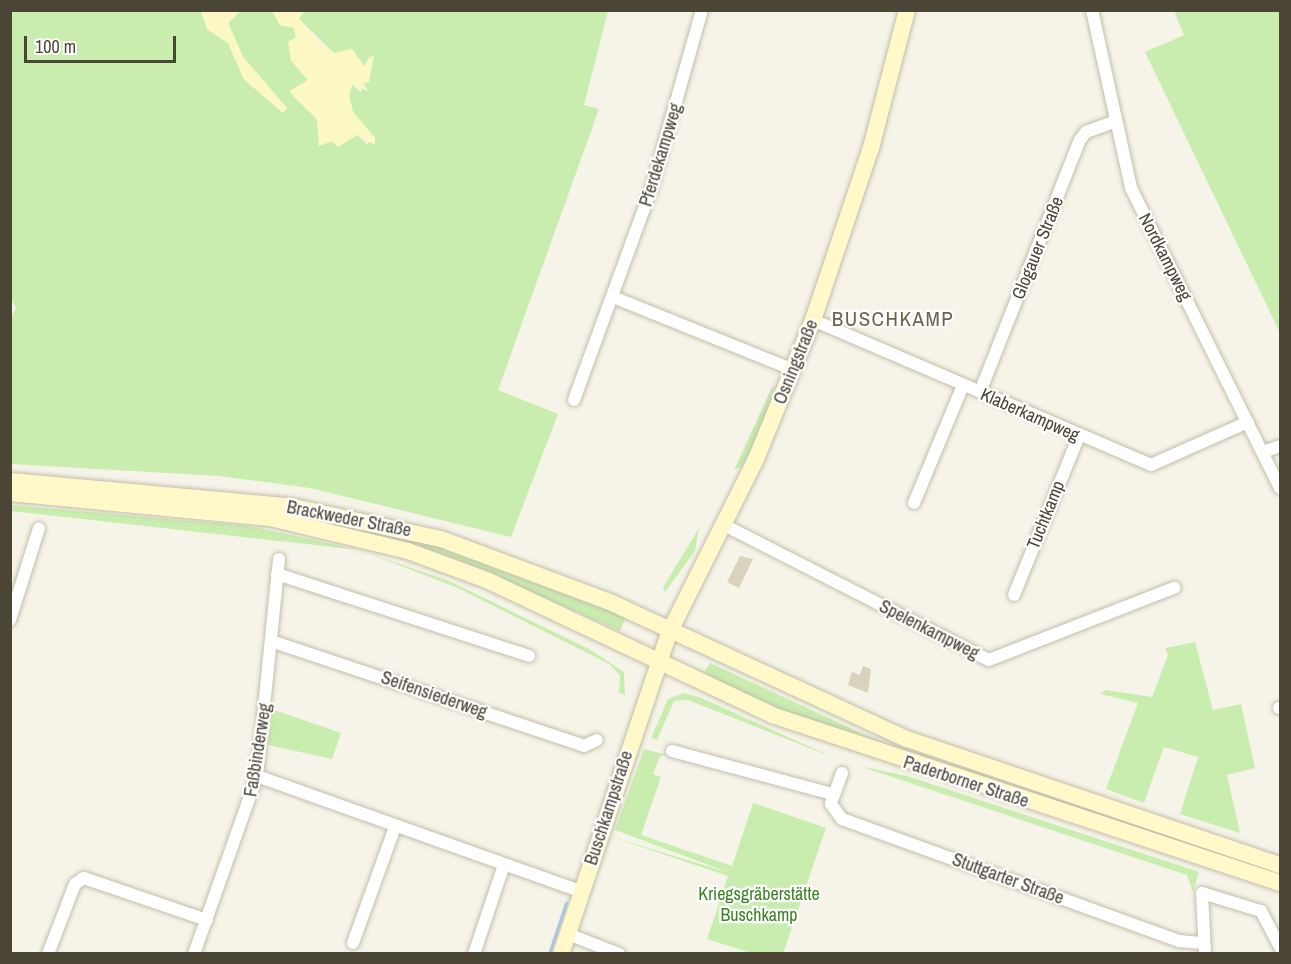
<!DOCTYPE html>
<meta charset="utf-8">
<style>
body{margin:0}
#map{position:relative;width:1291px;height:964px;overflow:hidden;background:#f6f4e9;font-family:"Archivo Narrow",sans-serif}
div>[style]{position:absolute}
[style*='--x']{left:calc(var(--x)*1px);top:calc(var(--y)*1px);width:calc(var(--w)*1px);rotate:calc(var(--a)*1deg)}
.green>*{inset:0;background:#c9edaf}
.sand>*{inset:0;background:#fcf8c3}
.stream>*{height:3px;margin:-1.5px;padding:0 1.5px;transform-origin:1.5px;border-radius:1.5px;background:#a1c8f7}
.building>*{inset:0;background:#d9d2bd}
.roads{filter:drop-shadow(0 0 2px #c3beab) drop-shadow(0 0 2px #c3beab)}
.minor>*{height:12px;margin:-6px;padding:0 6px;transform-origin:6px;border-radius:6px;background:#fff}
.secondary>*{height:16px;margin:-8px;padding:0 8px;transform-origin:8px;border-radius:8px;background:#fff9ca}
span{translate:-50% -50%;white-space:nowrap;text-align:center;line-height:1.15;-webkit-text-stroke:4.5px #fff;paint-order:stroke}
.street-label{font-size:18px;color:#4b4536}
.park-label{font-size:18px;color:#3a8323}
.quarter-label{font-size:21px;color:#6e654d;letter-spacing:1.5px}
.frame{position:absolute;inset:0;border:12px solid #4b4536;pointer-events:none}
.scale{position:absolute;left:24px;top:36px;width:152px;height:27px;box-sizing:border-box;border:3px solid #4b4536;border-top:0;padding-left:8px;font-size:18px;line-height:21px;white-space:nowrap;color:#4b4536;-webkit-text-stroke:4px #fff;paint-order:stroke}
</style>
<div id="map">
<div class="green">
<i style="clip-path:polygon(11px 11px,201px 11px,207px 29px,228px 43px,244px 79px,283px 113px,287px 108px,243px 57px,228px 23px,240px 11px,272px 11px,280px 25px,293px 27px,308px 79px,293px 96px,317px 119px,327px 142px,343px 143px,357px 135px,367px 144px,375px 138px,354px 115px,349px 96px,352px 85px,361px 92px,363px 82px,369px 82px,370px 55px,364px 67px,334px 53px,299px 19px,304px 11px,608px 11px,584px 105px,599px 109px,498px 390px,558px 414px,511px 537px,310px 488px,219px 476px,11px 464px,10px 320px,16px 308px,11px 298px)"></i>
<i style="clip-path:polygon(1174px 11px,1280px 11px,1280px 333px,1145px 52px,1184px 35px)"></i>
<i style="clip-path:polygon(773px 385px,774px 398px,755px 441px,742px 466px,734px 470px)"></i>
<i style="clip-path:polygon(11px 505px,249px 526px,360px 550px,11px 511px)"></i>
<i style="clip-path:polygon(297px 515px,435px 544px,626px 616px,620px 631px,456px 559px)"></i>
<i style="clip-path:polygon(699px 528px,695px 551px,665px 592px,663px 587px)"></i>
<i style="clip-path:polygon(367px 553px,447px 580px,589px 649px,624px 672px,625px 695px,619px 693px,620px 675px,609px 664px,458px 588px)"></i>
<i style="clip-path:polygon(1195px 642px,1213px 710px,1241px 704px,1255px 768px,1227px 775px,1240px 833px,1180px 814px,1198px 757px,1164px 747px,1144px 803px,1106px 789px,1138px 703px,1100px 694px,1106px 690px,1152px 697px,1168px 655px,1165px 648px)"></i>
<i style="clip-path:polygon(710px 663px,876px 740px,1280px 877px,768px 708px,702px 677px)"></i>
<i style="clip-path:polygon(684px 693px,699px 697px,837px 759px,688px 700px,674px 701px,657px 740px,651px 738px,668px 699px)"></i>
<i style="clip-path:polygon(271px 709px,341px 733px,332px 759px,268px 745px)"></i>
<i style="clip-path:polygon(644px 749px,668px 755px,660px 756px,653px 774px,661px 777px,641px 835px,732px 866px,753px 803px,826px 828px,783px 954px,751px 953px,707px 939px,728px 876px,612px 837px,730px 873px,615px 830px)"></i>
<i style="clip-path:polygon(859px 766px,907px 776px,1199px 872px,1193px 892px,1187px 875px)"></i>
</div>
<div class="sand">
<i style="clip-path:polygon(201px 11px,240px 11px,228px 23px,243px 57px,287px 108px,283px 113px,244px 79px,228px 43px,207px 29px)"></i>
<i style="clip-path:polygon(272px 11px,304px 11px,299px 19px,314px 37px,334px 53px,352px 49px,364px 66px,374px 54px,369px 83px,363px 82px,368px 91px,352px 85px,349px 96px,351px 109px,375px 138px,375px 145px,357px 135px,338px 147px,332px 141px,319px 146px,317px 119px,289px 91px,308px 80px,291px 61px,288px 42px,296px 37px,294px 28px,280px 25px)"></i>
</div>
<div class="stream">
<i style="--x:549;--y:954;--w:54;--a:-71.6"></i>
</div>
<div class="building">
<i style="clip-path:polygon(740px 556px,753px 559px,739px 588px,727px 582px)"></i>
<i style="clip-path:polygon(863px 666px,871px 669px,868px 693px,848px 685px,852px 672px,860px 675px)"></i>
</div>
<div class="roads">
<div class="minor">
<i style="--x:1092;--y:10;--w:182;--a:77.6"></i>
<i style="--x:1131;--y:188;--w:335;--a:63.6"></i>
<i style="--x:613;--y:297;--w:195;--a:22"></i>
<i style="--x:813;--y:320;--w:368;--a:23.2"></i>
<i style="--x:1151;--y:465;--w:106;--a:-23.9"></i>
<i style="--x:980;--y:392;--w:271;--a:-68.4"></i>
<i style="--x:1080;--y:140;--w:10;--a:-53"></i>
<i style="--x:1086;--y:132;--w:30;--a:-20"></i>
<i style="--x:574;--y:400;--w:224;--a:-69.9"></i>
<i style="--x:651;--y:190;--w:187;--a:-74.2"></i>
<i style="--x:1263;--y:452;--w:18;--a:-19"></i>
<i style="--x:914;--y:503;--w:128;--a:-67.4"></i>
<i style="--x:724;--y:525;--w:297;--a:27"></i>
<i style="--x:989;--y:660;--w:199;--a:-21.3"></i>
<i style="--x:277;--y:574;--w:265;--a:18"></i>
<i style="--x:1014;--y:595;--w:172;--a:-67.8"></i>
<i style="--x:10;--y:620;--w:96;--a:-72.5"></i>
<i style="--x:271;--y:641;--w:330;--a:18.5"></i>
<i style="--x:584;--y:746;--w:14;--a:-25"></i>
<i style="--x:1279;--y:708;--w:1;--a:0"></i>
<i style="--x:672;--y:751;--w:167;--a:15"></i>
<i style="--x:842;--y:773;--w:33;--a:110"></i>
<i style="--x:831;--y:804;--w:19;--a:54"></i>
<i style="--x:842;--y:819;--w:358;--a:19.9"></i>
<i style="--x:1179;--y:941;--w:25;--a:5"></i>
<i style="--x:257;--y:776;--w:345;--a:19.6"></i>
<i style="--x:568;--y:934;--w:55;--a:21.4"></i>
<i style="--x:353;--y:943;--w:123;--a:-70.1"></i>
<i style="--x:48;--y:954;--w:75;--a:-68.9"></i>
<i style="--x:75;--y:884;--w:11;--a:-34"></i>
<i style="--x:84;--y:878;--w:130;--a:18.9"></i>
<i style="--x:194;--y:954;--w:189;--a:-70.5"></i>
<i style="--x:257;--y:776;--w:218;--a:-84.2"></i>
<i style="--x:474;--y:954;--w:94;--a:-71.4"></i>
<i style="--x:1205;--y:954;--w:61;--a:-92.8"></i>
<i style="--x:1202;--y:893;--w:62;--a:17"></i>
<i style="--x:1261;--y:911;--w:41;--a:62.2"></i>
</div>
<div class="secondary">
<i style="--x:10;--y:481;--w:285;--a:5.2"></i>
<i style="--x:294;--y:507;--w:150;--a:12.3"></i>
<i style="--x:441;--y:539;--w:183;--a:20.5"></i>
<i style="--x:612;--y:603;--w:325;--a:24.8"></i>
<i style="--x:907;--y:739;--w:394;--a:18.7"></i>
<i style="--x:10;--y:493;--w:261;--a:5.5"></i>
<i style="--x:270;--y:518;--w:142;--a:13.4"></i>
<i style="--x:408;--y:551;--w:86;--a:20.3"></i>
<i style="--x:489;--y:581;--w:313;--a:25.3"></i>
<i style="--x:772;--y:715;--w:535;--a:18.3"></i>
<i style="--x:561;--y:954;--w:341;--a:-71.4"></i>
<i style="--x:670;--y:631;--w:192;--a:-63.4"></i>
<i style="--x:756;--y:459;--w:150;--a:-67.7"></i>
<i style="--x:813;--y:320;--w:182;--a:-71.4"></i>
<i style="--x:871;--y:148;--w:143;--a:-75.4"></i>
</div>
</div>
<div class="street-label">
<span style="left:661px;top:155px;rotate:-73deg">Pferdekampweg</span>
<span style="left:1038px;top:248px;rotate:-68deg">Glogauer Straße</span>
<span style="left:1165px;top:257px;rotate:63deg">Nordkampweg</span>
<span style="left:796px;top:362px;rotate:-68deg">Osningstraße</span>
<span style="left:1030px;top:415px;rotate:24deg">Klaberkampweg</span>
<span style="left:1046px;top:515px;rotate:-68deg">Tuchtkamp</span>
<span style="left:349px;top:519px;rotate:11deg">Brackweder Straße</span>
<span style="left:929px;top:630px;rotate:27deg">Spelenkampweg</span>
<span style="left:434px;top:695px;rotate:19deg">Seifensiederweg</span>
<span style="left:258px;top:750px;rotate:-81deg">Faßbinderweg</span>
<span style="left:966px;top:782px;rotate:18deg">Paderborner Straße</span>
<span style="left:609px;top:808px;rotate:-72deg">Buschkampstraße</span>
<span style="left:1008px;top:879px;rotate:20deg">Stuttgarter Straße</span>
</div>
<div class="park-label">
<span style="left:759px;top:905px">Kriegsgräberstätte<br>Buschkamp</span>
</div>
<div class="quarter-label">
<span style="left:893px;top:319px">BUSCHKAMP</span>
</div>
<div class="frame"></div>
<div class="scale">100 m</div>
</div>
